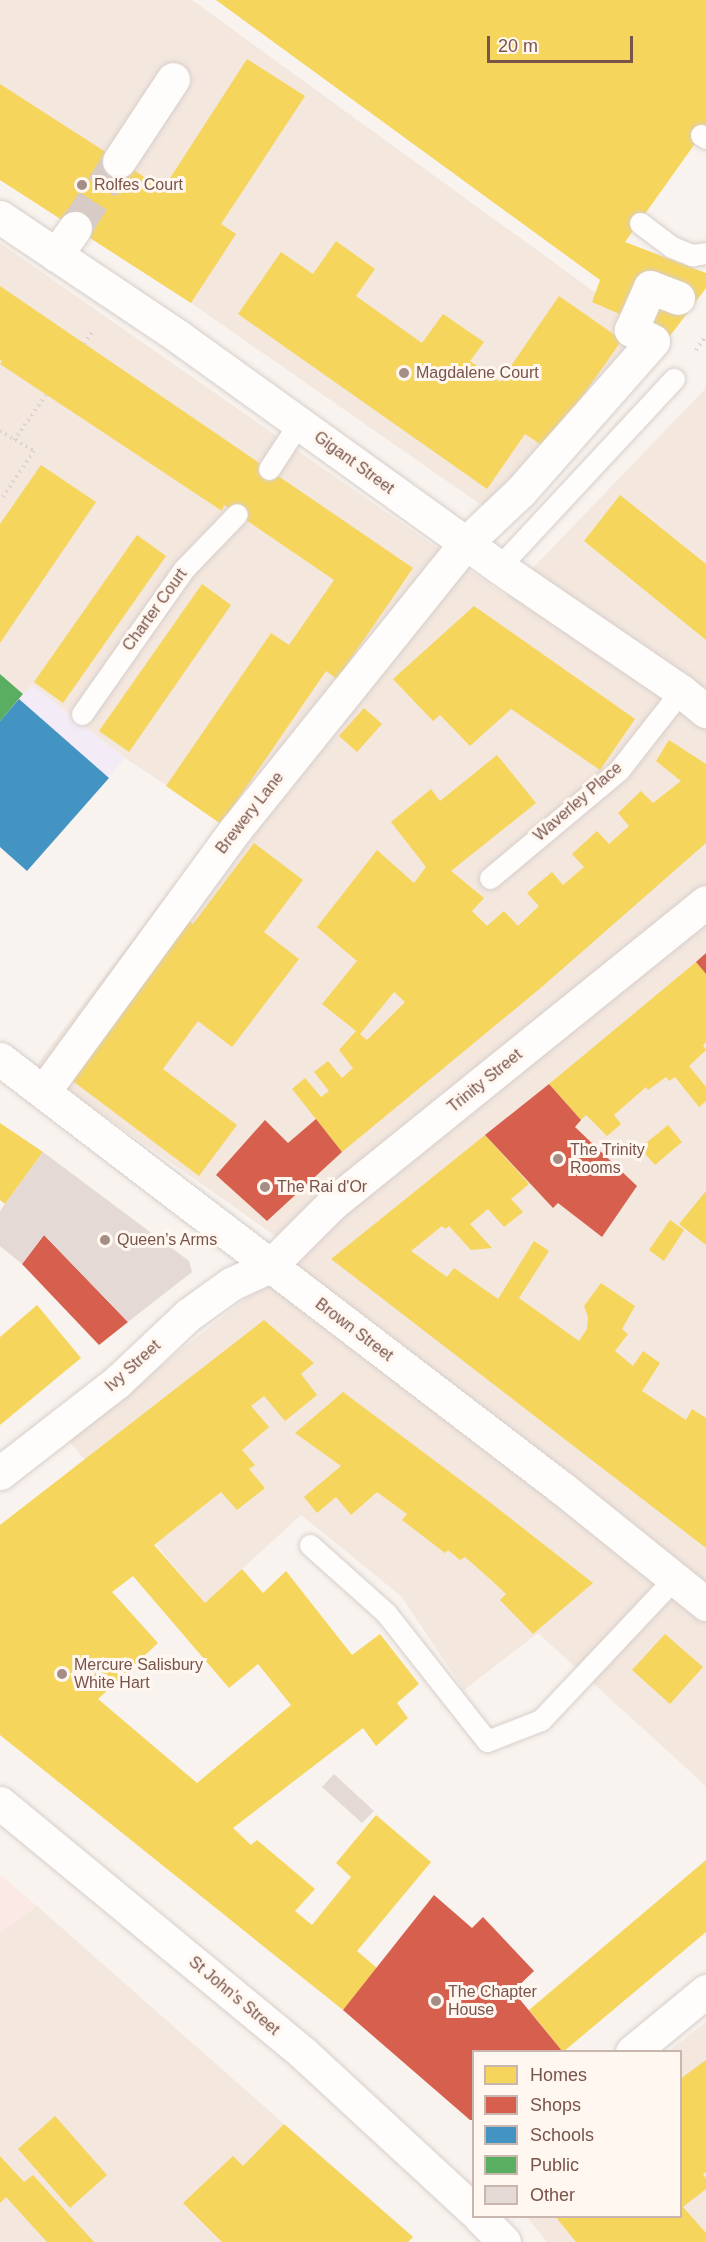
<!DOCTYPE html>
<meta charset="utf-8">
<style>
body{margin:0}
#map{position:relative;width:706px;height:2242px;overflow:hidden;background:#f8f3ee;font-family:Arial,sans-serif}
div>[style]{position:absolute}
[style*='--x']{left:calc(var(--x)*1px);top:calc(var(--y)*1px);width:calc(var(--w)*1px);rotate:calc(var(--a)*1deg)}
.residential>*{inset:0;background:#f3e7de}
.commercial>*{inset:0;background:#fbe9e5}
.education>*{inset:0;background:#f3ebf5}
.homes>*{inset:0;background:#f6d55c}
.shops>*{inset:0;background:#d6604d}
.schools>*{inset:0;background:#4393c3}
.public>*{inset:0;background:#5aae61}
.building>*{inset:0;background:#e5d9d5}
.street-tunnel>*{height:33px;margin-top:-16.5px;transform-origin:0;background:repeating-linear-gradient(90deg,#d8cbc5 0 33px,transparent 0 49px)}
.path>*{height:4px;margin-top:-2px;transform-origin:0;background:repeating-linear-gradient(90deg,#dad1ce 0 1.5px,transparent 0 6px)}
.roads{filter:drop-shadow(0 0 2px #d7ceca) drop-shadow(0 0 2px #d7ceca)}
.lane>*{height:21px;margin:-10.5px;padding:0 10.5px;transform-origin:10.5px;border-radius:10.5px;background:#fefdfc}
.street>*{height:33px;margin:-16.5px;padding:0 16.5px;transform-origin:16.5px;border-radius:16.5px;background:#fefdfc}
.secondary>*{height:33px;margin:-16.5px;padding:0 16.5px;transform-origin:16.5px;border-radius:16.5px;background:#fefdfc}
.dots>*{width:16px;height:16px;translate:-50% -50%;box-sizing:border-box;border:3px solid #fff7f0;border-radius:50%}
span{translate:-50% -50%;white-space:nowrap;text-align:center;line-height:1.15;-webkit-text-stroke:6px #fff7f0;paint-order:stroke}
.poi-label{font-size:16px;color:#78544b}
.left{translate:0 -50%;text-align:left}
.street-label{font-size:16px;color:#78544b}
.legend{position:absolute;left:472px;top:2050px;width:210px;height:168px;box-sizing:border-box;background:#fff7f0;border:2px solid #c9b6ae;margin:0;padding:8px 10px;list-style:none;font-size:18px;color:#78544b}
.legend li{display:flex;align-items:center;gap:12px;height:30px}
.legend b{width:30px;border:2px solid #c9b6ae}
.scale{position:absolute;left:487px;top:36px;width:146px;height:27px;box-sizing:border-box;border:3px solid #78544b;border-top:0;padding-left:8px;font-size:18px;line-height:21px;white-space:nowrap;color:#78544b;-webkit-text-stroke:4px #fff7f0;paint-order:stroke}
</style>
<div id="map">
<div class="residential">
<i style="clip-path:polygon(0 0,192px 0,596px 293px,593px 302px,627px 317px,623px 334px,628px 356px,487px 509px,191px 303px,0 180px)"></i>
<i style="clip-path:polygon(0 243px,506px 596px,706px 388px,706px 1786px,538px 1633px,464px 1690px,401px 1596px,301px 1515px,205px 1603px,68px 1440px,301px 1254px,35px 1067px,222px 822px,125px 758px,32px 685px,23px 694px,0 674px)"></i>
<i style="clip-path:polygon(37px 1906px,284px 2124px,413px 2237px,408px 2242px,0 2242px,0 1933px)"></i>
<i style="clip-path:polygon(706px 2022px,706px 2242px,547px 2242px,527px 2217px,680px 2216px,680px 2052px,669px 2051px)"></i>
</div>
<div class="commercial">
<i style="clip-path:polygon(0 1875px,37px 1906px,0 1933px)"></i>
</div>
<div class="education">
<i style="clip-path:polygon(32px 685px,125px 758px,27px 871px,0 847px,0 721px)"></i>
</div>
<div class="homes">
<i style="clip-path:polygon(216px 0,706px 0,706px 128px,625px 242px,706px 273px,706px 288px,670px 336px,592px 302px,600px 280px)"></i>
<i style="clip-path:polygon(247px 59px,305px 96px,221px 224px,236px 234px,191px 303px,0 180px,0 84px,163px 189px)"></i>
<i style="clip-path:polygon(336px 241px,375px 269px,356px 296px,422px 343px,443px 314px,484px 342px,470px 361px,500px 382px,559px 296px,622px 340px,546px 448px,525px 434px,487px 489px,238px 314px,281px 252px,313px 274px)"></i>
<i style="clip-path:polygon(0 286px,413px 568px,337px 679px,326px 671px,221px 824px,166px 786px,271px 633px,289px 645px,334px 580px,224px 505px,222px 511px,0 364px,2px 361px,0 360px)"></i>
<i style="clip-path:polygon(41px 465px,96px 502px,0 643px,0 524px)"></i>
<i style="clip-path:polygon(620px 495px,706px 564px,706px 640px,584px 541px)"></i>
<i style="clip-path:polygon(137px 535px,166px 556px,63px 703px,34px 682px)"></i>
<i style="clip-path:polygon(202px 584px,231px 605px,129px 752px,99px 731px)"></i>
<i style="clip-path:polygon(474px 606px,635px 719px,600px 770px,511px 709px,470px 746px,440px 715px,433px 721px,393px 679px)"></i>
<i style="clip-path:polygon(364px 708px,382px 724px,357px 752px,339px 736px)"></i>
<i style="clip-path:polygon(evenodd,669px 740px,706px 764px,706px 843px,543px 986px,342px 1152px,292px 1089px,305px 1078px,321px 1097px,329px 1091px,314px 1072px,328px 1061px,342px 1078px,353px 1068px,339px 1050px,356px 1031px,322px 1004px,357px 961px,317px 927px,377px 850px,414px 883px,426px 867px,391px 822px,431px 789px,440px 801px,497px 755px,536px 803px,451px 871px,484px 898px,472px 911px,487px 926px,504px 911px,518px 926px,539px 906px,527px 893px,552px 872px,563px 885px,584px 867px,572px 854px,597px 831px,609px 844px,629px 826px,618px 813px,641px 791px,653px 803px,681px 781px,656px 761px,669px 740px,394px 992px,405px 1002px,367px 1040px,360px 1034px,394px 992px)"></i>
<i style="clip-path:polygon(254px 843px,303px 880px,264px 932px,299px 959px,232px 1047px,198px 1021px,163px 1069px,237px 1125px,199px 1176px,70px 1079px,179px 913px,193px 924px)"></i>
<i style="clip-path:polygon(696px 962px,706px 974px,706px 1042px,703px 1045px,706px 1050px,689px 1066px,706px 1087px,706px 1101px,699px 1107px,675px 1077px,669px 1081px,666px 1077px,648px 1090px,646px 1087px,614px 1115px,621px 1124px,607px 1136px,586px 1115px,581px 1120px,549px 1084px)"></i>
<i style="clip-path:polygon(0 1123px,43px 1152px,5px 1204px,0 1200px)"></i>
<i style="clip-path:polygon(668px 1125px,682px 1142px,655px 1165px,640px 1148px)"></i>
<i style="clip-path:polygon(485px 1135px,529px 1184px,511px 1199px,523px 1212px,504px 1227px,488px 1209px,470px 1224px,492px 1248px,471px 1250px,449px 1226px,445px 1229px,442px 1226px,411px 1251px,447px 1277px,454px 1268px,498px 1299px,534px 1241px,549px 1251px,519px 1298px,579px 1341px,587px 1329px,588px 1317px,584px 1306px,601px 1283px,635px 1306px,622px 1329px,628px 1334px,615px 1351px,633px 1366px,643px 1351px,660px 1363px,642px 1391px,686px 1420px,692px 1409px,706px 1418px,706px 1548px,331px 1259px)"></i>
<i style="clip-path:polygon(706px 1191px,706px 1245px,679px 1224px)"></i>
<i style="clip-path:polygon(670px 1220px,684px 1230px,664px 1261px,649px 1250px)"></i>
<i style="clip-path:polygon(37px 1305px,81px 1358px,0 1425px,0 1337px)"></i>
<i style="clip-path:polygon(evenodd,264px 1320px,314px 1363px,301px 1374px,317px 1395px,285px 1421px,264px 1396px,251px 1406px,269px 1427px,242px 1450px,255px 1465px,249px 1469px,265px 1488px,237px 1510px,221px 1492px,154px 1545px,205px 1603px,242px 1569px,263px 1593px,286px 1571px,352px 1655px,380px 1634px,419px 1684px,397px 1703px,408px 1718px,376px 1746px,363px 1728px,233px 1828px,251px 1845px,257px 1840px,315px 1889px,295px 1911px,312px 1925px,351px 1877px,336px 1863px,376px 1815px,431px 1862px,357px 1951px,377px 1968px,343px 2010px,0 1735px,0 1525px,264px 1320px,133px 1576px,229px 1688px,258px 1664px,291px 1705px,197px 1783px,98px 1699px,158px 1643px,112px 1592px,133px 1576px)"></i>
<i style="clip-path:polygon(343px 1392px,487px 1500px,593px 1583px,533px 1634px,500px 1600px,506px 1594px,490px 1579px,465px 1557px,460px 1560px,448px 1550px,445px 1553px,402px 1520px,407px 1514px,377px 1492px,351px 1515px,336px 1497px,317px 1513px,304px 1497px,341px 1466px,295px 1433px)"></i>
<i style="clip-path:polygon(665px 1634px,703px 1667px,670px 1704px,632px 1670px)"></i>
<i style="clip-path:polygon(706px 1860px,706px 1932px,563px 2052px,529px 2010px)"></i>
<i style="clip-path:polygon(706px 2060px,706px 2172px,703px 2174px,706px 2179px,706px 2189px,683px 2207px,706px 2233px,706px 2242px,576px 2242px,555px 2216px,680px 2216px,680px 2079px)"></i>
<i style="clip-path:polygon(55px 2116px,107px 2175px,70px 2208px,18px 2149px)"></i>
<i style="clip-path:polygon(284px 2124px,413px 2237px,408px 2242px,222px 2242px,183px 2203px,233px 2156px,243px 2166px)"></i>
<i style="clip-path:polygon(0 2156px,24px 2182px,33px 2175px,94px 2242px,47px 2242px,6px 2197px,0 2203px)"></i>
</div>
<div class="shops">
<i style="clip-path:polygon(706px 953px,706px 974px,696px 962px)"></i>
<i style="clip-path:polygon(549px 1084px,581px 1120px,575px 1127px,637px 1186px,602px 1237px,558px 1203px,553px 1208px,485px 1135px)"></i>
<i style="clip-path:polygon(316px 1119px,342px 1152px,267px 1221px,216px 1175px,265px 1120px,288px 1143px)"></i>
<i style="clip-path:polygon(44px 1235px,128px 1322px,99px 1345px,22px 1264px)"></i>
<i style="clip-path:polygon(434px 1895px,472px 1928px,483px 1917px,534px 1971px,513px 1991px,563px 2052px,474px 2052px,474px 2120px,470px 2120px,343px 2010px)"></i>
</div>
<div class="schools">
<i style="clip-path:polygon(19px 699px,109px 778px,27px 871px,0 847px,0 721px)"></i>
</div>
<div class="public">
<i style="clip-path:polygon(0 674px,23px 694px,0 721px)"></i>
</div>
<div class="building">
<i style="clip-path:polygon(43px 1152px,189px 1261px,192px 1272px,128px 1322px,44px 1235px,22px 1264px,0 1246px,0 1211px)"></i>
<i style="clip-path:polygon(334px 1774px,374px 1811px,362px 1823px,322px 1787px)"></i>
</div>
<div class="street-tunnel">
<i style="--x:75;--y:228;--w:80;--a:-56.7"></i>
</div>
<div class="path">
<i style="--x:84;--y:344;--w:17;--a:-57"></i>
<i style="--x:696;--y:350;--w:17;--a:-54"></i>
<i style="--x:0;--y:431;--w:39;--a:30"></i>
<i style="--x:34;--y:451;--w:60;--a:124.2"></i>
<i style="--x:14;--y:440;--w:55;--a:-54.6"></i>
</div>
<div class="roads">
<div class="lane">
<i style="--x:701;--y:135;--w:6;--a:31"></i>
<i style="--x:640;--y:223;--w:40;--a:37"></i>
<i style="--x:672;--y:247;--w:22;--a:22"></i>
<i style="--x:692;--y:255;--w:14;--a:-8"></i>
<i style="--x:269;--y:469;--w:55;--a:-56.9"></i>
<i style="--x:499;--y:567;--w:257;--a:-47.1"></i>
<i style="--x:82;--y:714;--w:177;--a:-54.9"></i>
<i style="--x:184;--y:569;--w:76;--a:-46.1"></i>
<i style="--x:490;--y:878;--w:168;--a:-39.9"></i>
<i style="--x:619;--y:770;--w:100;--a:-51.9"></i>
<i style="--x:310;--y:1545;--w:102;--a:41.8"></i>
<i style="--x:386;--y:1613;--w:163;--a:51.7"></i>
<i style="--x:487;--y:1741;--w:58;--a:-21.3"></i>
<i style="--x:541;--y:1720;--w:195;--a:-46.7"></i>
</div>
<div class="street">
<i style="--x:119;--y:161;--w:98;--a:-56.6"></i>
<i style="--x:0;--y:217;--w:216;--a:33.8"></i>
<i style="--x:179;--y:337;--w:394;--a:35.7"></i>
<i style="--x:499;--y:567;--w:220;--a:34.3"></i>
<i style="--x:681;--y:691;--w:32;--a:39"></i>
<i style="--x:56;--y:255;--w:33;--a:-55"></i>
<i style="--x:44;--y:1091;--w:323;--a:-53.8"></i>
<i style="--x:235;--y:830;--w:368;--a:-51.2"></i>
<i style="--x:466;--y:543;--w:74;--a:-43.4"></i>
<i style="--x:520;--y:492;--w:201;--a:-48.6"></i>
<i style="--x:653;--y:341;--w:25;--a:-153"></i>
<i style="--x:631;--y:330;--w:47;--a:-66.2"></i>
<i style="--x:650;--y:287;--w:30;--a:21"></i>
<i style="--x:0;--y:1473;--w:148;--a:-37.9"></i>
<i style="--x:117;--y:1382;--w:98;--a:-43.3"></i>
<i style="--x:188;--y:1315;--w:53;--a:-35.8"></i>
<i style="--x:231;--y:1284;--w:43;--a:-24.8"></i>
<i style="--x:270;--y:1266;--w:89;--a:-45"></i>
<i style="--x:333;--y:1203;--w:479;--a:-38.9"></i>
</div>
<div class="secondary">
<i style="--x:0;--y:1059;--w:708;--a:37.37"></i>
<i style="--x:563;--y:1489;--w:184;--a:38.8"></i>
<i style="--x:0;--y:1803;--w:393;--a:39.5"></i>
<i style="--x:303;--y:2053;--w:233;--a:42.7"></i>
<i style="--x:632;--y:2052;--w:96;--a:-39.5"></i>
<i style="--x:479;--y:2216;--w:36;--a:46"></i>
</div>
</div>
<div class="dots">
<i style="left:82px;top:185px;background:#a58c84"></i>
<i style="left:404px;top:373px;background:#a58c84"></i>
<i style="left:558px;top:1159px;background:#a58c84"></i>
<i style="left:265px;top:1187px;background:#a58c84"></i>
<i style="left:105px;top:1240px;background:#a58c84"></i>
<i style="left:62px;top:1674px;background:#a58c84"></i>
<i style="left:436px;top:2001px;background:#a58c84"></i>
</div>
<div class="poi-label">
<span class="left" style="left:94px;top:185px">Rolfes Court</span>
<span class="left" style="left:416px;top:373px">Magdalene Court</span>
<span class="left" style="left:570px;top:1159px">The Trinity<br>Rooms</span>
<span class="left" style="left:277px;top:1187px">The Rai d'Or</span>
<span class="left" style="left:117px;top:1240px">Queen’s Arms</span>
<span class="left" style="left:74px;top:1674px">Mercure Salisbury<br>White Hart</span>
<span class="left" style="left:448px;top:2001px">The Chapter<br>House</span>
</div>
<div class="street-label">
<span style="left:354px;top:463px;rotate:36deg">Gigant Street</span>
<span style="left:155px;top:610px;rotate:-54deg">Charter Court</span>
<span style="left:578px;top:802px;rotate:-41deg">Waverley Place</span>
<span style="left:250px;top:813px;rotate:-52deg">Brewery Lane</span>
<span style="left:485px;top:1081px;rotate:-39deg">Trinity Street</span>
<span style="left:354px;top:1330px;rotate:37deg">Brown Street</span>
<span style="left:133px;top:1366px;rotate:-42deg">Ivy Street</span>
<span style="left:234px;top:1996px;rotate:40deg">St John's Street</span>
</div>
<ul class="legend">
<li><b style="height:16px;background:#f6d55c"></b>Homes</li>
<li><b style="height:16px;background:#d6604d"></b>Shops</li>
<li><b style="height:16px;background:#4393c3"></b>Schools</li>
<li><b style="height:16px;background:#5aae61"></b>Public</li>
<li><b style="height:16px;background:#e5d9d5"></b>Other</li>
</ul>
<div class="scale">20 m</div>
</div>
